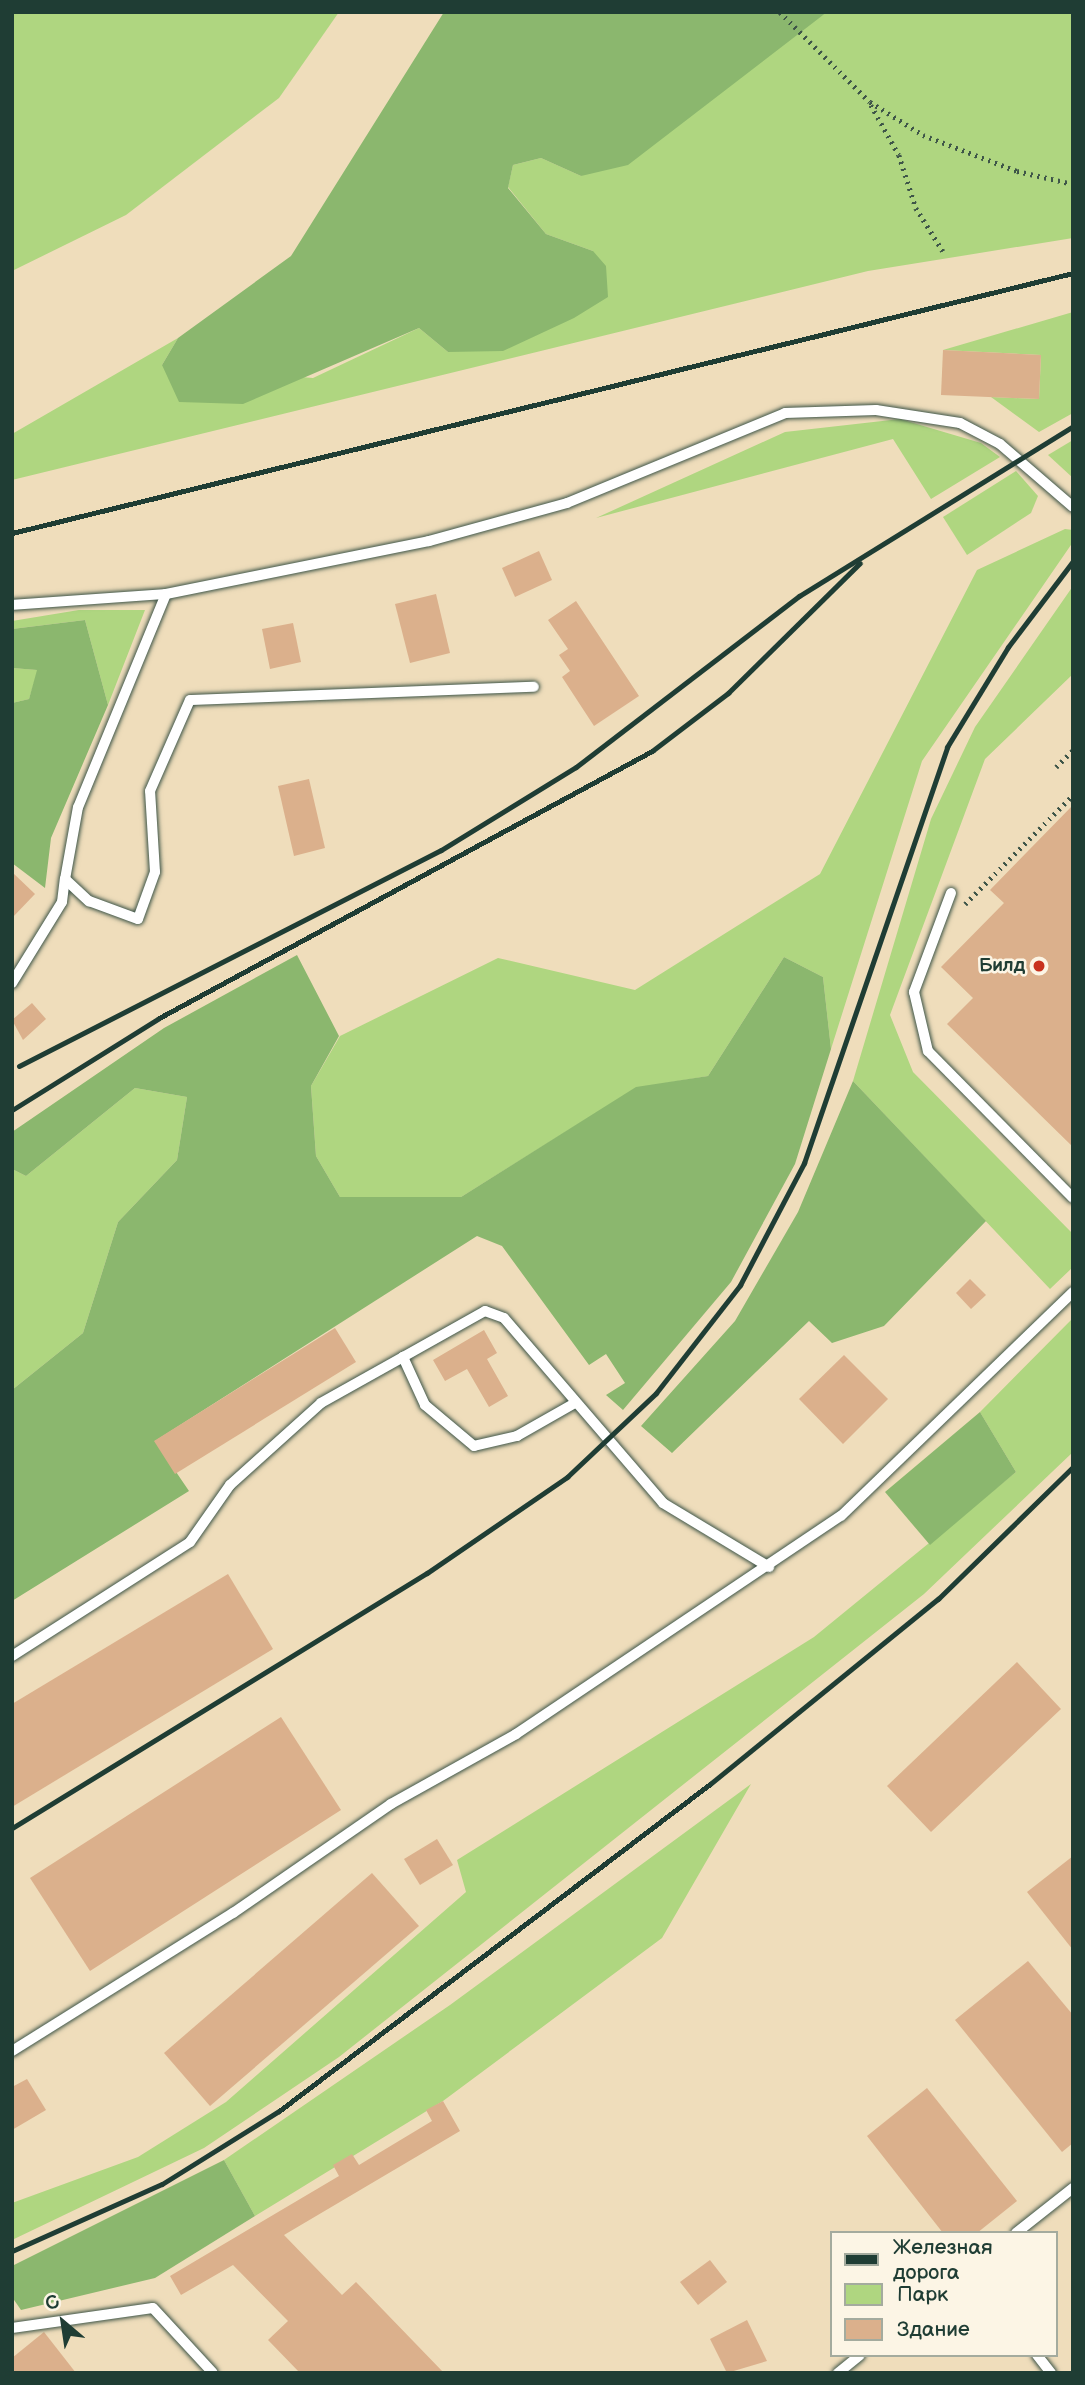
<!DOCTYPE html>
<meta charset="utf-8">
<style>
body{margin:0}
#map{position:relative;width:1085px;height:2385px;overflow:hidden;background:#efddbb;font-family:"Balsamiq Sans",sans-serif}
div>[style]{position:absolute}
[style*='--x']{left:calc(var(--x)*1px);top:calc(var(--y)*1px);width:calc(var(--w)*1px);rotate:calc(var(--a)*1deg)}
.green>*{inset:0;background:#afd680}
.forest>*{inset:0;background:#8bb76e}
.building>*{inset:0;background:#dbb08c}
.path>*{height:4.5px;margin-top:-2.25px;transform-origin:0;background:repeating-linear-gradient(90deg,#3e5548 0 2px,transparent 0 7px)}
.roads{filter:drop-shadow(0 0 2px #3e5548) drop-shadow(0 0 2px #3e5548)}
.service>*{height:10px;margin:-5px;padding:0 5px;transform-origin:5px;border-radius:5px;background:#fff}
.rail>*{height:5px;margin:-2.5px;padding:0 2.5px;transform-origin:2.5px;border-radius:2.5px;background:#1f3d34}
.dots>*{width:19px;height:19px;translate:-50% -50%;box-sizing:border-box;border:4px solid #fcf5e5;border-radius:50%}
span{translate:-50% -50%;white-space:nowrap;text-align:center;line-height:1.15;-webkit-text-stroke:5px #fcf5e5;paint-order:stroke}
.poi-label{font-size:19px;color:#1f3d34;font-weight:700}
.right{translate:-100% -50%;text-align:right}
.frame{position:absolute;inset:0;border:14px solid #1f3d34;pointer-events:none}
.legend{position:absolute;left:830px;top:2231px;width:228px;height:126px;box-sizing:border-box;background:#fcf5e5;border:2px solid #a4ab9e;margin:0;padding:9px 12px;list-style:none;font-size:21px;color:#1f3d34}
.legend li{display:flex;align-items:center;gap:14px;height:35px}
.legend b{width:35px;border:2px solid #a4ab9e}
.north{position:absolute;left:28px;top:2287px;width:70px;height:70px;-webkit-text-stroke:5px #fcf5e5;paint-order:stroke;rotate:331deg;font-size:19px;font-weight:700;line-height:28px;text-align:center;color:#1f3d34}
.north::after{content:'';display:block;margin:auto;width:24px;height:32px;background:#1f3d34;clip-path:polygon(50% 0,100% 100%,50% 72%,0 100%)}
</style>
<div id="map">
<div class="green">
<i style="clip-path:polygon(12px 12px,339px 12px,279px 98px,126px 215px,12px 271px)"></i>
<i style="clip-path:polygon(827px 12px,1073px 12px,1073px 238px,868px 271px,12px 480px,12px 434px,178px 338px,162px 365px,313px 378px,419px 328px,448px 352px,593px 251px,546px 234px,508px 187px,513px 165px,541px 158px,581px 176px)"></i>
<i style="clip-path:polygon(1073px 312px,1073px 413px,1039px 432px,991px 397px,1039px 399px,1041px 355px,943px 350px)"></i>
<i style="clip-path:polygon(900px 419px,981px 443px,1000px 457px,931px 499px,893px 439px,596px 518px,785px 432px)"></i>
<i style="clip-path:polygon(1073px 440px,1073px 478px,1048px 455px)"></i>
<i style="clip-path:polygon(1016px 471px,1038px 496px,1031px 513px,967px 555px,943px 517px)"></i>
<i style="clip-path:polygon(1065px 529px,1073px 530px,1073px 542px,922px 761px,831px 1049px,823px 977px,784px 957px,708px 1076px,636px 1088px,461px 1197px,340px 1197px,316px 1156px,311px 1086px,340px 1036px,498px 958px,635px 990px,820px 874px,977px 570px)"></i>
<i style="clip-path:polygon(1073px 586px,1073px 674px,985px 759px,890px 1015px,913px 1072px,1073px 1234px,1073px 1267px,1050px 1289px,853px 1081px,931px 819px,975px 727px)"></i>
<i style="clip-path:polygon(79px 610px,145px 610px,108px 705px,85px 620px,12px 629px,12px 621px)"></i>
<i style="clip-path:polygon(12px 668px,38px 670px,29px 699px,12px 703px)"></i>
<i style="clip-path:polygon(135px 1088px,187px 1097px,177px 1160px,118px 1222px,83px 1333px,12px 1390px,12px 1169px,26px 1176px)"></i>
<i style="clip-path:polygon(1073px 1318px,1073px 1452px,924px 1594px,339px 2057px,204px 2148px,12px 2240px,12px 2203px,138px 2157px,226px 2102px,466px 1892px,457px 1860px,814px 1637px,1016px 1472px,980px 1412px)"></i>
<i style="clip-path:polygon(751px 1784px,662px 1938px,443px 2101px,255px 2216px,224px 2160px,450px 2005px)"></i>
</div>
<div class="forest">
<i style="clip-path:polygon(444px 12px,827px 12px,628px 165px,581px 176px,541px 158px,513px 165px,508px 188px,546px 234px,593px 251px,606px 266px,608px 297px,574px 318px,503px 351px,448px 352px,419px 328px,243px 404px,179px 402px,162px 365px,178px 338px,291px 256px)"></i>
<i style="clip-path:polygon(85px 620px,108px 705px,51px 838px,45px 888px,12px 863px,12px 703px,29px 699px,37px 670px,12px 668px,12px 629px)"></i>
<i style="clip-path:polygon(297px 955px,339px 1036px,311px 1086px,316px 1156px,340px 1197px,461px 1197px,636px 1087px,708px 1076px,784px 957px,823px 977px,831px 1049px,795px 1164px,731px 1282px,623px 1410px,606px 1395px,625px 1383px,606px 1354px,589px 1365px,502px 1246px,477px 1236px,155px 1441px,189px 1491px,12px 1601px,12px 1390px,83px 1333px,118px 1222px,177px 1160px,187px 1097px,135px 1088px,26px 1176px,12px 1169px,12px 1132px,164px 1028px)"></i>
<i style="clip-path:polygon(853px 1081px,986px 1221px,884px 1326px,832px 1343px,809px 1321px,672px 1453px,641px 1426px,735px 1321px,798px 1212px)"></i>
<i style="clip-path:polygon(980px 1412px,1016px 1472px,930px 1545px,885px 1492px)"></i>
<i style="clip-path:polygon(224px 2160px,255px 2216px,155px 2278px,21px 2310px,12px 2297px,12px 2266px)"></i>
</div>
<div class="building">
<i style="clip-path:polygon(943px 350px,1041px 355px,1039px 399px,941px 395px)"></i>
<i style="clip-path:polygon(539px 551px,552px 580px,515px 597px,502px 568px)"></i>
<i style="clip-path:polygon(436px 594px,450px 653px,410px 663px,395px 604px)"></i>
<i style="clip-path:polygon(576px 601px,639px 696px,594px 726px,562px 677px,570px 671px,559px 655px,568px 649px,548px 620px)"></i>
<i style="clip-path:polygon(293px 623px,301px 662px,270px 669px,262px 629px)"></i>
<i style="clip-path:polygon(309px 779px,325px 848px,294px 856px,278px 786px)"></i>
<i style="clip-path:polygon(1073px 805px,1073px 1147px,947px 1024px,973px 998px,941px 967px,1004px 903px,990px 890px)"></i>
<i style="clip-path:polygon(12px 872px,35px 894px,12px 918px)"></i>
<i style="clip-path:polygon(32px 1003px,46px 1019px,23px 1040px,12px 1020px)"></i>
<i style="clip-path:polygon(970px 1279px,986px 1295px,971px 1309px,956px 1293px)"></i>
<i style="clip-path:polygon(335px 1328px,356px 1362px,175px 1474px,154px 1441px)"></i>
<i style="clip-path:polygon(484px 1330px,497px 1353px,487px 1359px,508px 1396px,489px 1407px,467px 1369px,445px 1381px,433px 1360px)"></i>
<i style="clip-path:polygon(844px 1355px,888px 1399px,843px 1444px,799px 1399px)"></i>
<i style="clip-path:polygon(228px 1574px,273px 1649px,12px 1807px,12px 1704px)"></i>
<i style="clip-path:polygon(1017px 1662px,1061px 1709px,931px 1832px,887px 1786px)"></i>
<i style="clip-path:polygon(281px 1717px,341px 1810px,90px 1971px,30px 1878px)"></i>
<i style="clip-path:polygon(437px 1839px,453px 1865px,420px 1885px,404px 1859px)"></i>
<i style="clip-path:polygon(1073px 1856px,1073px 1950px,1027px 1892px)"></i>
<i style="clip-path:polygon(372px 1873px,419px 1926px,210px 2106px,164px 2053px)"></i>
<i style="clip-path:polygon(1028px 1961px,1073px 2015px,1073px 2143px,1062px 2152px,955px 2020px)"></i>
<i style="clip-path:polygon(27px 2079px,46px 2110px,12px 2130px,12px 2087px)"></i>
<i style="clip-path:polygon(927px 2088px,1017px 2201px,977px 2233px,943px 2233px,867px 2136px)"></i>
<i style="clip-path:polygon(443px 2101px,460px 2131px,284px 2235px,342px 2295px,356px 2282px,444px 2373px,300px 2373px,268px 2340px,288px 2321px,233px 2265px,181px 2295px,170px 2276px,339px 2176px,333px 2165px,352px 2154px,359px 2165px,432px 2121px,426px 2110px)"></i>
<i style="clip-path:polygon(710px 2260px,727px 2282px,698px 2305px,680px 2282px)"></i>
<i style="clip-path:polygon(747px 2320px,767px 2361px,727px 2373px,710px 2339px)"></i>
<i style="clip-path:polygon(44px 2332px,76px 2373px,12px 2373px,12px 2358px)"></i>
</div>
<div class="path">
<i style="--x:780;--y:12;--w:127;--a:45"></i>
<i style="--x:870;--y:102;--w:62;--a:31.9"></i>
<i style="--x:923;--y:135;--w:101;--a:21"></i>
<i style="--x:1017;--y:171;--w:57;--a:13.1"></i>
<i style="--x:871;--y:105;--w:57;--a:60.8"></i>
<i style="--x:899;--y:155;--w:56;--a:72.2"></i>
<i style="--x:916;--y:208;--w:51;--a:57.9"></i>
<i style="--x:1056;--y:767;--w:24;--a:-45"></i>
<i style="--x:965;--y:904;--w:153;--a:-45.3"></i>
</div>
<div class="roads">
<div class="service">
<i style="--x:166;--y:594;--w:230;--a:112.4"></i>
<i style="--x:78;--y:807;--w:73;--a:100.2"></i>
<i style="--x:65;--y:879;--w:33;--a:43"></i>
<i style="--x:89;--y:901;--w:52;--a:20.2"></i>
<i style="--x:138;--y:919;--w:50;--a:-70.1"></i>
<i style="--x:155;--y:872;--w:81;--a:-93.5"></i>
<i style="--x:150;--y:791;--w:99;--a:-66.3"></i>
<i style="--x:190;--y:700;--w:344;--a:-2.2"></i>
<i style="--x:12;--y:605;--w:154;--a:-4.1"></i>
<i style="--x:166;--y:594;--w:268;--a:-11.4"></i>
<i style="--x:429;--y:541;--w:143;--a:-15.4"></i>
<i style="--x:567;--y:503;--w:236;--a:-22.4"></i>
<i style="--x:785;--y:413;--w:91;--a:-1.9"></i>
<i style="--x:876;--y:410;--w:85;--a:8.8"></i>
<i style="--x:960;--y:423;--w:45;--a:27.7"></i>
<i style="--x:1000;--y:444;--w:96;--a:40.8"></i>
<i style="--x:951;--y:893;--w:106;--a:110.5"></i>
<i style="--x:914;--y:992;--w:61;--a:76.7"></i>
<i style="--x:928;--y:1051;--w:206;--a:45.4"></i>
<i style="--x:12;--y:983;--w:95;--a:-58.3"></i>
<i style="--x:62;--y:902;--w:23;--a:-83"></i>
<i style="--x:575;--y:1403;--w:67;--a:150.4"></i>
<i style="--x:517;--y:1436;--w:44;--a:166.9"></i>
<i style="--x:474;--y:1446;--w:64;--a:-140.1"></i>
<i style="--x:425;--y:1405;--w:53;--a:-114.6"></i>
<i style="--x:403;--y:1357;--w:94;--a:-29.3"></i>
<i style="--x:485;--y:1311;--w:20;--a:20"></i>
<i style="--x:504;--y:1318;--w:244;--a:49.3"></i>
<i style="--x:663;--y:1503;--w:124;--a:31.1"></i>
<i style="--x:12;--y:1656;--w:211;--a:-32.6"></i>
<i style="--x:190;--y:1542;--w:70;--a:-54.9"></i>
<i style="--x:230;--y:1485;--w:122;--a:-42"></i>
<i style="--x:321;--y:1403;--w:94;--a:-29.3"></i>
<i style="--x:12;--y:2051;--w:261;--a:-32"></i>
<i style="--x:233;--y:1913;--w:192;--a:-34.6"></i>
<i style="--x:391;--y:1804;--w:143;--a:-29.2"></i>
<i style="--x:516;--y:1734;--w:391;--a:-33.9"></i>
<i style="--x:841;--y:1516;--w:322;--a:-44"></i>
<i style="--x:1016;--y:2233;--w:73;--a:-38.3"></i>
<i style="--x:12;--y:2328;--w:142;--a:-8.1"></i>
<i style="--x:153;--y:2308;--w:88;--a:47.3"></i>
<i style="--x:1037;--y:2355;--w:23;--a:52"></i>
<i style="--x:838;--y:2373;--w:28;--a:-39"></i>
</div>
</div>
<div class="rail">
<i style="--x:12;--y:533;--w:1092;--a:-13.77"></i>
<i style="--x:19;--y:1066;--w:474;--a:-27.1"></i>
<i style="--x:441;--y:850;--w:158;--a:-31.6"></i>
<i style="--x:576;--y:767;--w:281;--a:-37.5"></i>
<i style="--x:799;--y:596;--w:322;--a:-31.8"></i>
<i style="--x:12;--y:1110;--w:173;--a:-32"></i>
<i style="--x:159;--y:1018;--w:561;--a:-28.44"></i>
<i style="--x:652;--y:751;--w:96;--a:-37.3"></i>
<i style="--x:728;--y:693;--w:185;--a:-44.6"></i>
<i style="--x:12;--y:1828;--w:487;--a:-31.6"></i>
<i style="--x:427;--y:1573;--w:170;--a:-34.4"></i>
<i style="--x:567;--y:1477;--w:122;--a:-43.3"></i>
<i style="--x:656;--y:1393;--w:137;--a:-52.1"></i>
<i style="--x:740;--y:1285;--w:138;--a:-62.3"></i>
<i style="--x:804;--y:1163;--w:440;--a:-71"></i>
<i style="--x:947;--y:747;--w:117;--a:-58.6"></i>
<i style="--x:1008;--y:647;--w:108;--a:-52.9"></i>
<i style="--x:12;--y:2251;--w:164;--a:-24.1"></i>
<i style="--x:162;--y:2184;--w:138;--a:-32"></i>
<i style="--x:279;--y:2111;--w:541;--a:-37.19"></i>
<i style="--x:710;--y:1784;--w:294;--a:-39.1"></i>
<i style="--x:938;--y:1599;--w:189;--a:-44.4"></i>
</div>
<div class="dots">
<i style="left:1039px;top:966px;background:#c8321e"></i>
</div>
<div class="poi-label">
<span class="right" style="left:1025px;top:966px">Билд</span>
</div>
<div class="frame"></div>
<ul class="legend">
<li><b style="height:9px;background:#1f3d34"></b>Железная дорога</li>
<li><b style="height:19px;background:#afd680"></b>Парк</li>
<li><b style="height:19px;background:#dbb08c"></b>Здание</li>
</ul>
<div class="north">С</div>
</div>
